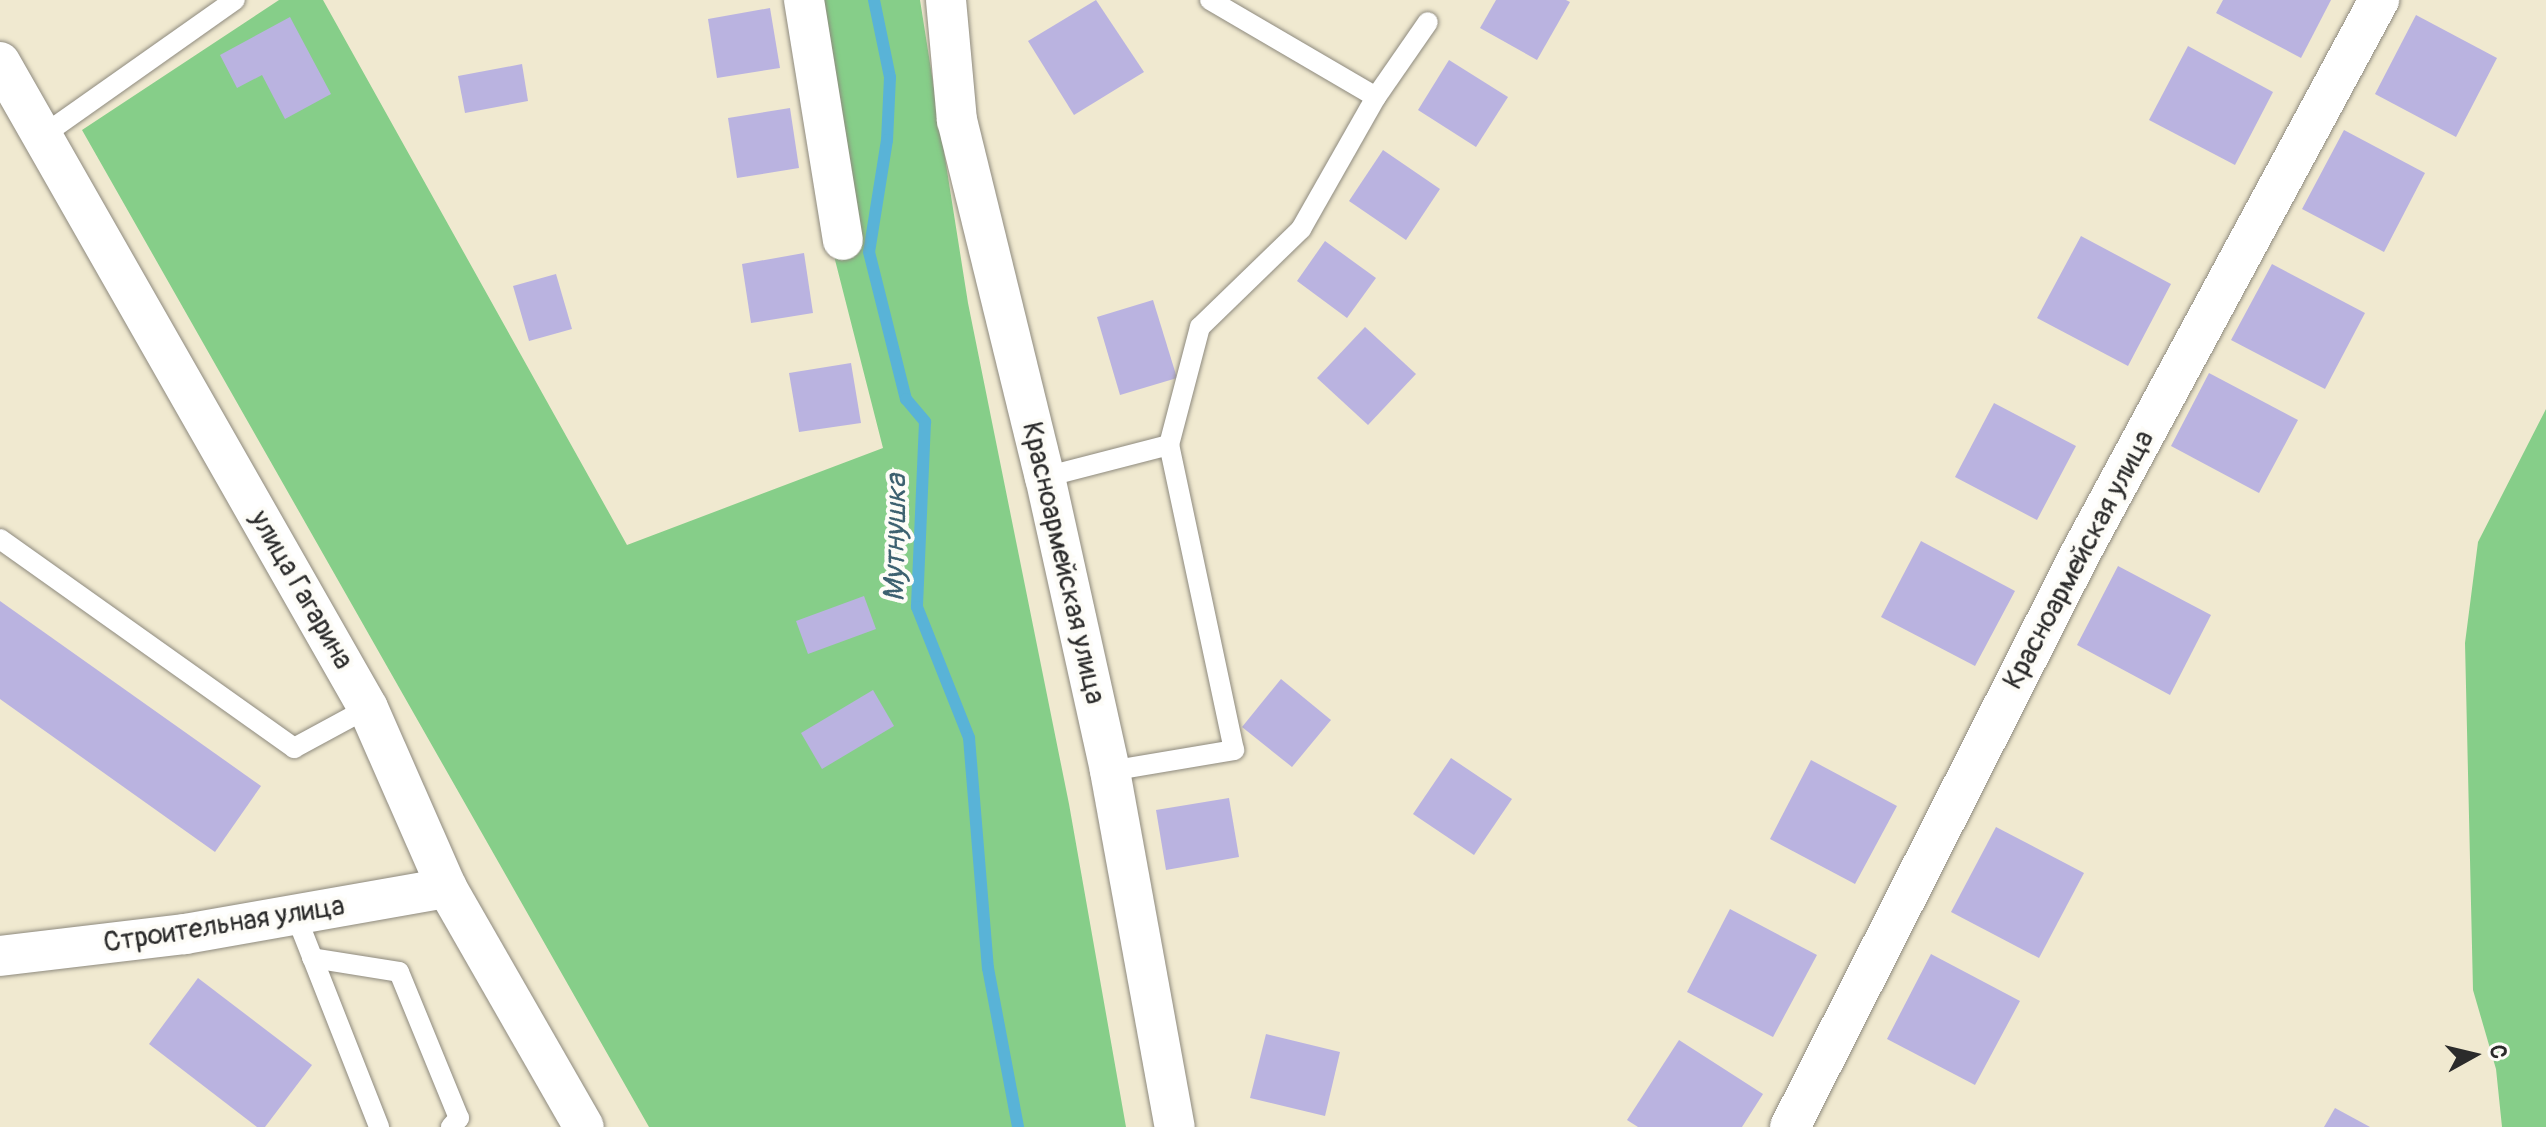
<!DOCTYPE html>
<meta charset="utf-8">
<style>
body{margin:0}
#map{position:relative;width:2546px;height:1127px;overflow:hidden;background:#f0e9d0;font-family:Pangolin,sans-serif}
div>[style]{position:absolute}
[style*='--x']{left:calc(var(--x)*1px);top:calc(var(--y)*1px);width:calc(var(--w)*1px);rotate:calc(var(--a)*1deg)}
.green>*{inset:0;background:#86ce89}
.stream>*{height:12px;margin:-6px;padding:0 6px;transform-origin:6px;border-radius:6px;background:#59b3d7}
.building>*{inset:0;background:#bab3e0}
.roads{filter:drop-shadow(0 0 2px #8e8a7e) drop-shadow(0 0 2px #8e8a7e)}
.lane>*{height:20px;margin:-10px;padding:0 10px;transform-origin:10px;border-radius:10px;background:#fff}
.street>*{height:40px;margin:-20px;padding:0 20px;transform-origin:20px;border-radius:20px;background:#fff}
span{translate:-50% -50%;white-space:nowrap;text-align:center;line-height:1.15;-webkit-text-stroke:8px #fdfcf7;paint-order:stroke}
.street-label{font-size:28px;color:#2b2b2b}
.water-label{font-size:30px;color:#3d6170;font-style:italic}
.north{position:absolute;left:2434px;top:1015px;width:80px;height:80px;-webkit-text-stroke:6px #fdfcf7;paint-order:stroke;rotate:82deg;font-size:22px;font-weight:700;line-height:32px;text-align:center;color:#2b2b2b}
.north::after{content:'';display:block;margin:auto;width:28px;height:36px;background:#2b2b2b;clip-path:polygon(50% 0,100% 100%,50% 72%,0 100%)}
</style>
<div id="map">
<div class="green">
<i style="clip-path:polygon(279px 0,323px 0,627px 545px,883px 448px,833px 252px,817px 0,920px 0,968px 303px,1069px 804px,1126px 1127px,649px 1127px,82px 130px)"></i>
<i style="clip-path:polygon(2546px 409px,2546px 1127px,2502px 1127px,2496px 1069px,2473px 990px,2465px 643px,2478px 542px)"></i>
</div>
<div class="stream">
<i style="--x:874;--y:0;--w:79;--a:78.3"></i>
<i style="--x:890;--y:77;--w:63;--a:92.7"></i>
<i style="--x:887;--y:140;--w:113;--a:99.1"></i>
<i style="--x:869;--y:252;--w:152;--a:75.9"></i>
<i style="--x:906;--y:399;--w:30;--a:50"></i>
<i style="--x:925;--y:422;--w:185;--a:92.5"></i>
<i style="--x:917;--y:607;--w:141;--a:68.3"></i>
<i style="--x:969;--y:738;--w:231;--a:85.3"></i>
<i style="--x:988;--y:968;--w:162;--a:79.3"></i>
</div>
<div class="building">
<i style="clip-path:polygon(1096px 0,1144px 72px,1074px 115px,1028px 41px)"></i>
<i style="clip-path:polygon(1496px 0,1566px 0,1570px 2px,1537px 60px,1480px 28px)"></i>
<i style="clip-path:polygon(2223px 0,2331px 0,2301px 58px,2216px 13px)"></i>
<i style="clip-path:polygon(770px 8px,780px 68px,717px 78px,708px 19px)"></i>
<i style="clip-path:polygon(2416px 15px,2497px 58px,2456px 137px,2375px 94px)"></i>
<i style="clip-path:polygon(290px 17px,331px 94px,285px 119px,262px 75px,237px 88px,220px 55px)"></i>
<i style="clip-path:polygon(2188px 46px,2273px 92px,2235px 165px,2149px 120px)"></i>
<i style="clip-path:polygon(1449px 60px,1508px 97px,1476px 147px,1418px 110px)"></i>
<i style="clip-path:polygon(522px 64px,528px 101px,465px 113px,458px 76px)"></i>
<i style="clip-path:polygon(790px 108px,799px 168px,737px 178px,728px 118px)"></i>
<i style="clip-path:polygon(2344px 130px,2425px 173px,2384px 252px,2302px 209px)"></i>
<i style="clip-path:polygon(1383px 150px,1440px 189px,1406px 240px,1349px 201px)"></i>
<i style="clip-path:polygon(2081px 236px,2171px 284px,2128px 366px,2037px 318px)"></i>
<i style="clip-path:polygon(1325px 241px,1376px 278px,1347px 318px,1297px 281px)"></i>
<i style="clip-path:polygon(804px 253px,813px 313px,751px 323px,742px 264px)"></i>
<i style="clip-path:polygon(2272px 264px,2365px 313px,2325px 389px,2231px 340px)"></i>
<i style="clip-path:polygon(556px 274px,572px 329px,529px 341px,513px 286px)"></i>
<i style="clip-path:polygon(1153px 300px,1177px 378px,1120px 395px,1097px 317px)"></i>
<i style="clip-path:polygon(1365px 327px,1416px 374px,1368px 425px,1317px 378px)"></i>
<i style="clip-path:polygon(851px 363px,861px 423px,799px 432px,789px 373px)"></i>
<i style="clip-path:polygon(2209px 373px,2298px 420px,2259px 493px,2171px 446px)"></i>
<i style="clip-path:polygon(1994px 403px,2076px 446px,2037px 520px,1955px 477px)"></i>
<i style="clip-path:polygon(1921px 541px,2015px 591px,1975px 666px,1881px 617px)"></i>
<i style="clip-path:polygon(2118px 566px,2211px 615px,2170px 695px,2077px 645px)"></i>
<i style="clip-path:polygon(864px 596px,876px 629px,808px 654px,796px 621px)"></i>
<i style="clip-path:polygon(0 601px,261px 786px,215px 852px,0 699px)"></i>
<i style="clip-path:polygon(1281px 679px,1331px 720px,1292px 767px,1242px 727px)"></i>
<i style="clip-path:polygon(873px 690px,894px 726px,822px 769px,801px 733px)"></i>
<i style="clip-path:polygon(1451px 758px,1512px 799px,1474px 855px,1413px 814px)"></i>
<i style="clip-path:polygon(1811px 760px,1897px 806px,1855px 884px,1770px 839px)"></i>
<i style="clip-path:polygon(1229px 798px,1239px 857px,1166px 870px,1156px 810px)"></i>
<i style="clip-path:polygon(1996px 827px,2084px 873px,2039px 958px,1951px 912px)"></i>
<i style="clip-path:polygon(1730px 909px,1817px 955px,1773px 1037px,1687px 992px)"></i>
<i style="clip-path:polygon(1931px 954px,2020px 1001px,1975px 1085px,1887px 1039px)"></i>
<i style="clip-path:polygon(198px 978px,312px 1065px,265px 1127px,257px 1127px,149px 1044px)"></i>
<i style="clip-path:polygon(1266px 1034px,1340px 1052px,1325px 1116px,1250px 1098px)"></i>
<i style="clip-path:polygon(1679px 1040px,1763px 1094px,1742px 1127px,1638px 1127px,1627px 1120px)"></i>
<i style="clip-path:polygon(2335px 1108px,2370px 1127px,2324px 1127px)"></i>
</div>
<div class="roads">
<div class="lane">
<i style="--x:1210;--y:0;--w:192;--a:30.3"></i>
<i style="--x:42;--y:136;--w:236;--a:-35.2"></i>
<i style="--x:1045;--y:477;--w:128;--a:-14.5"></i>
<i style="--x:0;--y:539;--w:361;--a:35.4"></i>
<i style="--x:294;--y:748;--w:84;--a:-28.4"></i>
<i style="--x:1110;--y:771;--w:126;--a:-9.6"></i>
<i style="--x:1234;--y:750;--w:312;--a:-102"></i>
<i style="--x:1169;--y:445;--w:122;--a:-75.3"></i>
<i style="--x:1200;--y:327;--w:141;--a:-44.1"></i>
<i style="--x:1301;--y:229;--w:152;--a:-60.4"></i>
<i style="--x:1376;--y:97;--w:91;--a:-55.3"></i>
<i style="--x:296;--y:916;--w:227;--a:68.5"></i>
<i style="--x:312;--y:958;--w:88;--a:9.1"></i>
<i style="--x:399;--y:972;--w:158;--a:67.7"></i>
<i style="--x:459;--y:1118;--w:12;--a:132"></i>
</div>
<div class="street">
<i style="--x:804;--y:0;--w:243;--a:80.8"></i>
<i style="--x:946;--y:0;--w:121;--a:84.8"></i>
<i style="--x:957;--y:120;--w:368;--a:76.2"></i>
<i style="--x:1045;--y:477;--w:301;--a:77.5"></i>
<i style="--x:1110;--y:771;--w:362;--a:79.7"></i>
<i style="--x:0;--y:62;--w:743;--a:60.33"></i>
<i style="--x:368;--y:708;--w:197;--a:66.3"></i>
<i style="--x:447;--y:888;--w:275;--a:60.2"></i>
<i style="--x:0;--y:956;--w:186;--a:-6.8"></i>
<i style="--x:185;--y:934;--w:266;--a:-10"></i>
<i style="--x:1790;--y:1127;--w:640;--a:-63.15"></i>
<i style="--x:2079;--y:556;--w:632;--a:-61.65"></i>
</div>
</div>
<div class="street-label">
<span style="left:2079px;top:560px;rotate:-62deg">Красноармейская улица</span>
<span style="left:1063px;top:563px;rotate:77deg">Красноармейская улица</span>
<span style="left:301px;top:590px;rotate:60deg">улица Гагарина</span>
<span style="left:224px;top:925px;rotate:-9deg">Строительная улица</span>
</div>
<div class="water-label">
<span style="left:896px;top:538px;rotate:-89deg">Мутнушка</span>
</div>
<div class="north">С</div>
</div>
